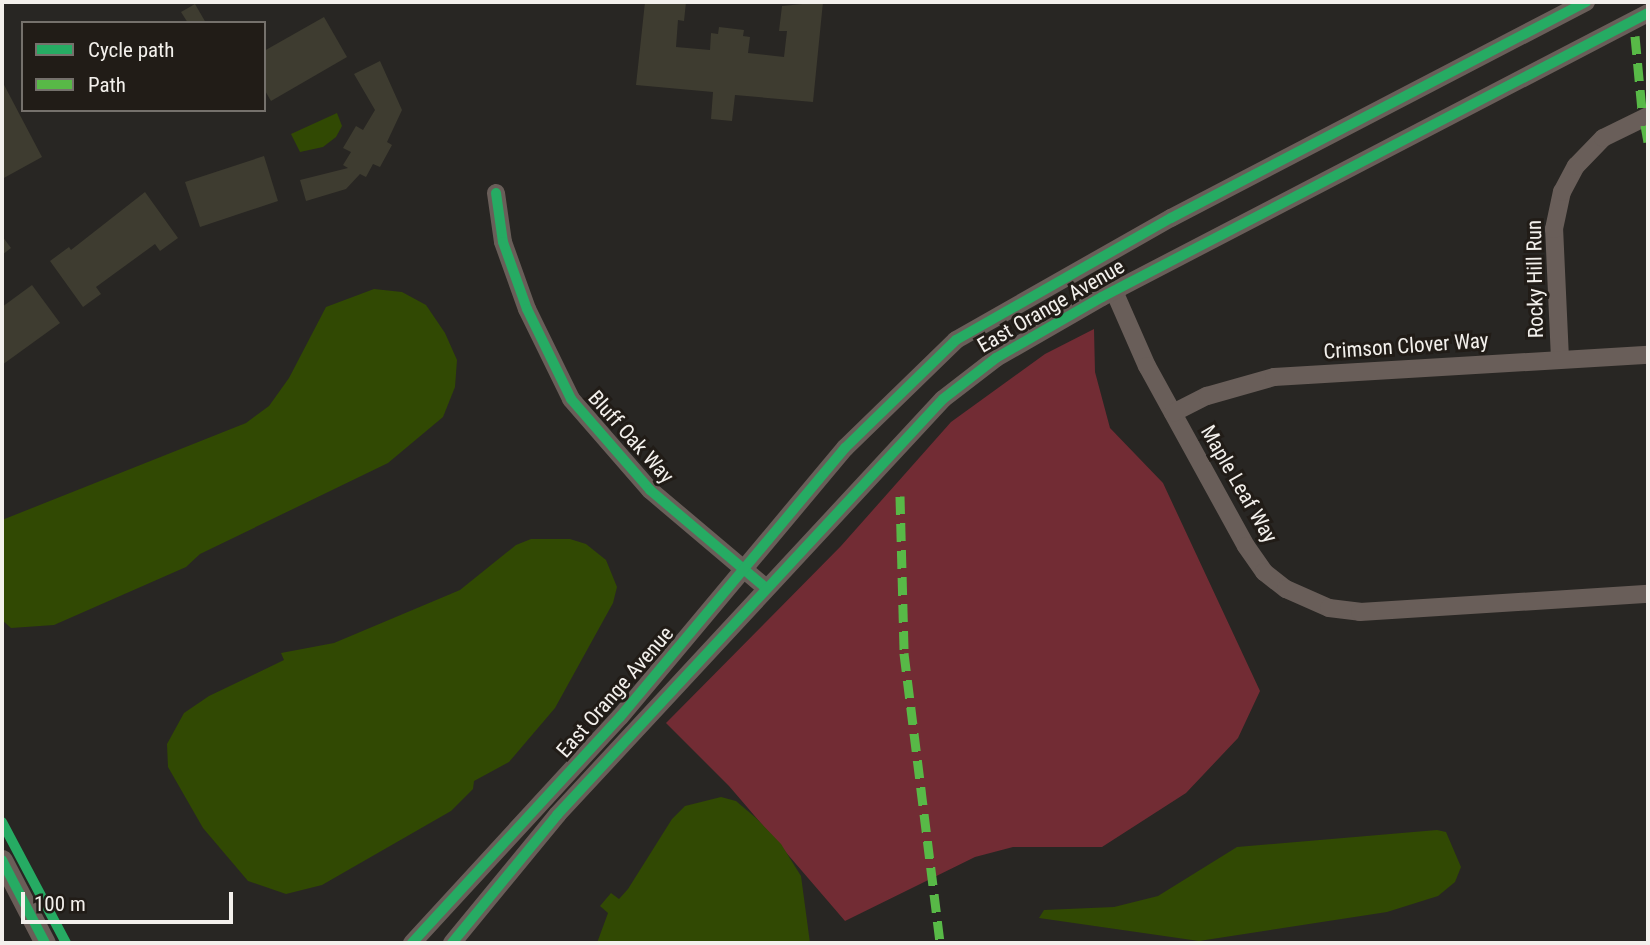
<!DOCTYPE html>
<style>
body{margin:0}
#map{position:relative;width:1650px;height:945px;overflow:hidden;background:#282623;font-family:"Roboto Condensed",sans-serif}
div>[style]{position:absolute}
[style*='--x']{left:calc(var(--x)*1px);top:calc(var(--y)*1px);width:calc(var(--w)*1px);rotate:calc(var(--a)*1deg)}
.green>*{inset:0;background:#722c34}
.water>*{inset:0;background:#314903}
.building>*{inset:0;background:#3e3c30}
.minor>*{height:18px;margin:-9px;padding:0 9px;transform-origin:9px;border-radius:9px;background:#695e59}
.major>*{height:21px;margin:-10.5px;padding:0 10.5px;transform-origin:10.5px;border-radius:10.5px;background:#6a5d58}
.quiet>*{height:9px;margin-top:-4.5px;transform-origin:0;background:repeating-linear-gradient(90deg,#58b947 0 18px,transparent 0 27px)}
.cycleway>*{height:10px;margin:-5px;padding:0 5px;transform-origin:5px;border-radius:5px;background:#26ab63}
span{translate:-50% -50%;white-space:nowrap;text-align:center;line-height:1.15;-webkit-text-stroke:6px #211c17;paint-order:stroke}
.street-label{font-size:21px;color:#f3f0ec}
.frame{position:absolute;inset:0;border:4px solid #f3f0ec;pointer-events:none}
.legend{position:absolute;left:21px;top:21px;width:245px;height:91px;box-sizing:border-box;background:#211c17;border:2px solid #75716c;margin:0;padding:9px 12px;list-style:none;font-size:21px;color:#f3f0ec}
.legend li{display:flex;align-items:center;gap:14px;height:35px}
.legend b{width:35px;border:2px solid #75716c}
.scale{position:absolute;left:21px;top:892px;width:212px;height:32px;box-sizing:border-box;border:4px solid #f3f0ec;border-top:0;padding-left:9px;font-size:21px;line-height:24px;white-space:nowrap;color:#f3f0ec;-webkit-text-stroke:5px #211c17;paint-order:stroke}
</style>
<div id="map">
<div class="green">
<i style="clip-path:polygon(1094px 329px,1095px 372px,1110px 428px,1163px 483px,1260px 691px,1238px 738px,1186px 793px,1102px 847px,1013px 847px,975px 857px,845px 921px,729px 786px,666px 723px,841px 546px,951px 422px,1045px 354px)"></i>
</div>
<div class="water">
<i style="clip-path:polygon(337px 113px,342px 126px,336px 137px,323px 147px,300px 152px,291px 134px)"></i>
<i style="clip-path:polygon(374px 289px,402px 292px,426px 305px,445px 333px,457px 360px,455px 387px,443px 417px,388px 463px,200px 554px,186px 567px,54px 625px,11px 628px,2px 620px,2px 520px,246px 423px,269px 406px,289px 378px,326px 307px)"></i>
<i style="clip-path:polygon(531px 539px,570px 539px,586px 544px,606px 560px,617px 587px,613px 603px,555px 708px,509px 762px,474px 781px,473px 789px,451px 811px,322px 885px,286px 894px,248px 881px,203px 828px,168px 767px,167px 744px,184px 713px,209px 696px,284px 660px,281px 653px,334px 643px,460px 590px,516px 545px)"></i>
<i style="clip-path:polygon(721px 797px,736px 801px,756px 818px,781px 844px,801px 876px,810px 943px,597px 943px,608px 913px,600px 906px,611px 893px,619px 899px,628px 889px,672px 819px,685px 806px)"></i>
<i style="clip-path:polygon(1437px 830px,1446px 832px,1461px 867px,1455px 882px,1438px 896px,1387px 912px,1199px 941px,1039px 918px,1044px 910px,1114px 907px,1158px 896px,1237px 847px)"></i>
</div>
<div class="building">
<i style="clip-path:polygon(645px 2px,686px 2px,684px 21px,678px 20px,676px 47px,710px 50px,711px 33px,718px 34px,719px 27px,744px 30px,743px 36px,750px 37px,748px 53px,784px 57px,787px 31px,779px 31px,782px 6px,823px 2px,813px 102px,735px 95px,732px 121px,711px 119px,713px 92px,636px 85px)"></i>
<i style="clip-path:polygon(195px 4px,206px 23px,188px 23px,181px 12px)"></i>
<i style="clip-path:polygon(324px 17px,347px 57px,271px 101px,264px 89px,264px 51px)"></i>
<i style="clip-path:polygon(380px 61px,402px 110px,387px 142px,392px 145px,380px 167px,373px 164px,366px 177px,360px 174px,346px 189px,306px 201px,300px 180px,348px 168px,343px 165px,351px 152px,343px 148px,356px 126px,363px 130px,375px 110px,354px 74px)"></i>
<i style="clip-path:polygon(2px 81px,42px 157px,2px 179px)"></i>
<i style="clip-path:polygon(264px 156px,278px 201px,200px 227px,185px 182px)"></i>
<i style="clip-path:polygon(145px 192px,178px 238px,160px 251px,155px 244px,96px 287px,101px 294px,83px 307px,50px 261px,69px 247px,71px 250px)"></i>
<i style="clip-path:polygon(2px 236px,11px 248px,2px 255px)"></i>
<i style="clip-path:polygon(32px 285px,60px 323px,2px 365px,2px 307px)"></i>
</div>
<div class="minor">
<i style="--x:496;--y:193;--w:49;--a:81.9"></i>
<i style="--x:503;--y:242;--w:71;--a:70.3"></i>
<i style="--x:527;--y:309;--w:100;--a:63.9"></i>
<i style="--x:571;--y:399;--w:121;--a:49"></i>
<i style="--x:650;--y:490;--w:152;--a:40.2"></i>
<i style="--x:1114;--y:291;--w:82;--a:66.3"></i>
<i style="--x:1147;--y:366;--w:205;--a:61.2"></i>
<i style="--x:1246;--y:546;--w:32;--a:55"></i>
<i style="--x:1264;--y:572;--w:28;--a:38"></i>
<i style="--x:1286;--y:589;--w:47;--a:23.8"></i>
<i style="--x:1329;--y:608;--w:31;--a:7"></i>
<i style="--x:1360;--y:612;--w:289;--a:-3.6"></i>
<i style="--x:1560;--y:359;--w:130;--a:-92.6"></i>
<i style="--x:1554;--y:229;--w:38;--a:-78"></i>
<i style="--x:1562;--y:192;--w:30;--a:-62"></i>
<i style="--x:1576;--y:166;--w:39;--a:-46"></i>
<i style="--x:1603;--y:138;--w:50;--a:-26.1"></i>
<i style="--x:1173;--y:413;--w:38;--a:-27"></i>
<i style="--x:1207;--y:396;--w:70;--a:-15.8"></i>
<i style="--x:1274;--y:377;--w:375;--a:-3.4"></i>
<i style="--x:412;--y:943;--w:307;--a:-47.4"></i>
<i style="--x:620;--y:717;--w:351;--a:-50.1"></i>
<i style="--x:845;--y:448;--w:155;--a:-44.2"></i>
<i style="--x:956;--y:340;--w:247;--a:-29.6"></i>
<i style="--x:1171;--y:218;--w:468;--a:-27.5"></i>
<i style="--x:452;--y:943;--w:166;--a:-50.6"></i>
<i style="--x:557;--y:815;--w:567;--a:-47.14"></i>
<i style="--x:943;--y:399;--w:67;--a:-37.7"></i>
<i style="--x:996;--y:358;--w:122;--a:-29.9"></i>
<i style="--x:1102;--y:297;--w:615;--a:-27.48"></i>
</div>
<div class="major">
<i style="--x:2;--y:860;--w:93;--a:62.6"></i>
</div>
<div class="quiet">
<i style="--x:1635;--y:36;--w:74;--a:84.6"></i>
<i style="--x:1645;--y:125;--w:17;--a:80"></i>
<i style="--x:900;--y:496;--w:157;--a:88.5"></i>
<i style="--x:904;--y:653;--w:292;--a:82.9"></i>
</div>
<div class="cycleway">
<i style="--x:496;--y:193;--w:49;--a:81.9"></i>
<i style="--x:503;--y:242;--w:71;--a:70.3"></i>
<i style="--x:527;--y:309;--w:100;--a:63.9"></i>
<i style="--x:571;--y:399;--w:121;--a:49"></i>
<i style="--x:650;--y:490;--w:152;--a:40.2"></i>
<i style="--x:2;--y:822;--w:137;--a:62.1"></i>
<i style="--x:2;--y:860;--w:93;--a:62.6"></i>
<i style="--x:412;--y:943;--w:307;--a:-47.4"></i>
<i style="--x:620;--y:717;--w:351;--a:-50.1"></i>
<i style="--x:845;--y:448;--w:155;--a:-44.2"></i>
<i style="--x:956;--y:340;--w:247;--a:-29.6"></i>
<i style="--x:1171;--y:218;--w:468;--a:-27.5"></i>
<i style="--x:452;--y:943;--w:166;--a:-50.6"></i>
<i style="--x:557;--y:815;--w:567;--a:-47.14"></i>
<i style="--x:943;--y:399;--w:67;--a:-37.7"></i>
<i style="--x:996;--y:358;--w:122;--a:-29.9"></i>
<i style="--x:1102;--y:297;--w:615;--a:-27.48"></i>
</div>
<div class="street-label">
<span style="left:1535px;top:279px;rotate:-91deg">Rocky Hill Run</span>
<span style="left:1051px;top:306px;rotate:-30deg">East Orange Avenue</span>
<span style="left:1406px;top:346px;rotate:-4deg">Crimson Clover Way</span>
<span style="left:631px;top:437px;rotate:48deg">Bluff Oak Way</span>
<span style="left:1239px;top:484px;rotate:60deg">Maple Leaf Way</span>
<span style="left:615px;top:692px;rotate:-49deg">East Orange Avenue</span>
</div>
<div class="frame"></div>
<ul class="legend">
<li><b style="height:9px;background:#26ab63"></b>Cycle path</li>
<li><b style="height:9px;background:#58b947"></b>Path</li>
</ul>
<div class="scale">100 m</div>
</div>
